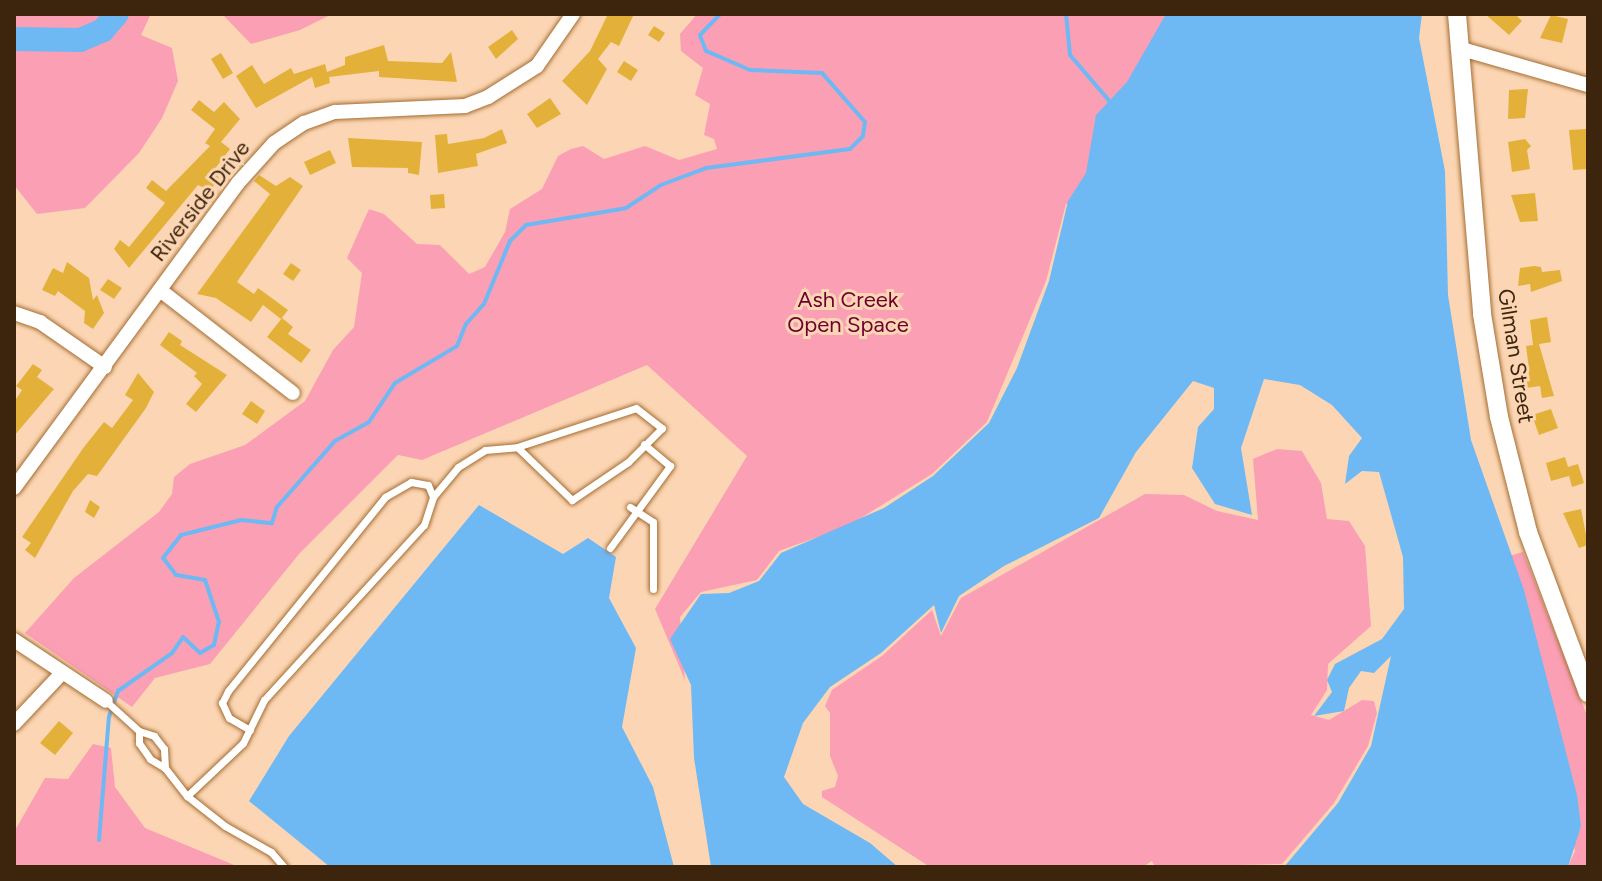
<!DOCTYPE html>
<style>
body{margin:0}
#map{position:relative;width:1602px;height:881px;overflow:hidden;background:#fcd6b4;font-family:Figtree,sans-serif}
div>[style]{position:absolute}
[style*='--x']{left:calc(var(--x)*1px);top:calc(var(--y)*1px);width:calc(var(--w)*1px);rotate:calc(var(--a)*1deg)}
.green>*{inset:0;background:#fb9fb5}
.water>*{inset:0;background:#6eb8f4}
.stream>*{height:4px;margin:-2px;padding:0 2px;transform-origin:2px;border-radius:2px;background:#6eb8f4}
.river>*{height:24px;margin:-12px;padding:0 12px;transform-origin:12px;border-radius:12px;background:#6eb8f4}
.building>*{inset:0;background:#e3b139}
.roads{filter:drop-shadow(0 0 2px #a56d32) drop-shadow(0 0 2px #a56d32)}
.lane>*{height:7px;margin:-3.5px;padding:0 3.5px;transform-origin:3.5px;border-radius:3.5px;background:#fff}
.street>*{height:14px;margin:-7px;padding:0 7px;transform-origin:7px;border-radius:7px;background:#fff}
.secondary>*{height:18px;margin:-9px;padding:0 9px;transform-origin:9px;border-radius:9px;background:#fff}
span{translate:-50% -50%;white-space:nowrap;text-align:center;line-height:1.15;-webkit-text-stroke:6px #fcd6b4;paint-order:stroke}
.street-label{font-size:22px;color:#3c250c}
.park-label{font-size:22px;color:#6c002f}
.frame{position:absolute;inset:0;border:16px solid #3c250c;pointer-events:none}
</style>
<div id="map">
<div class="green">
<i style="clip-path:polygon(14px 14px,158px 14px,150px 16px,141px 35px,172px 48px,178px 81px,162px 118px,139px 153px,85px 208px,37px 214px,14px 185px)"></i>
<i style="clip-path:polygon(222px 14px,332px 14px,300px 30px,251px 44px)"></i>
<i style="clip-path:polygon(697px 14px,1183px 14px,1075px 205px,1066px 204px,1046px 281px,987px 422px,932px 474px,848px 526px,779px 551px,757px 580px,701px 592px,680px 617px,685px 680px,655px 609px,747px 456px,647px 365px,422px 460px,398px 455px,299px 554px,210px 664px,155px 678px,132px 707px,25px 633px,74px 578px,159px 512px,172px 494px,174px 477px,190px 464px,245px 445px,305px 401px,333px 350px,354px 327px,362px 273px,347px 258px,369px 209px,384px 214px,417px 244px,440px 245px,469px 274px,485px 267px,505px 232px,510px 209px,542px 189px,558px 156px,571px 149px,583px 146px,604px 159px,645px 146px,679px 160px,717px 149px,714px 139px,704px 135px,710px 104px,695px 95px,703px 68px,681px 51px,680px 34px)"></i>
<i style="clip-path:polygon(1277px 449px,1302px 451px,1321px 483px,1327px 519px,1349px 521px,1365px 546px,1371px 626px,1328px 664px,1327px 690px,1311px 715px,1329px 720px,1362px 700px,1374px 701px,1377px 713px,1368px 746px,1334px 803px,1282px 864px,1155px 867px,1152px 861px,1143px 867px,930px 867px,822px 797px,822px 791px,835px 787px,838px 776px,830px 756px,830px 713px,825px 706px,832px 690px,882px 656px,932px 610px,941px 636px,961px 598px,1145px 494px,1184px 495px,1217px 511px,1258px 520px,1253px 459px)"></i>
<i style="clip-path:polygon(1523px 552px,1588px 718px,1588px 867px,1568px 867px,1575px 851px,1531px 621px,1509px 556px)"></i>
<i style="clip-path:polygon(93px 744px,111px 748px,115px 787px,145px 828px,239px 867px,14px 867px,14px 832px,45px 778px,68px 779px)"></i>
</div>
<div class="water">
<i style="clip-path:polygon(1166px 14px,1422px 14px,1419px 38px,1445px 171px,1448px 295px,1471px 440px,1524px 590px,1577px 795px,1581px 826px,1568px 867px,1284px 867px,1338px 803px,1371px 746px,1391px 656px,1374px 673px,1361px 671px,1349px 688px,1344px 711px,1314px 716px,1332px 692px,1327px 680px,1335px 664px,1382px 639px,1404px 609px,1403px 557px,1379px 472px,1362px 471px,1345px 484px,1349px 456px,1362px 438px,1332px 405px,1300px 385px,1264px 379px,1241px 448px,1252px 515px,1215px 504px,1192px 468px,1198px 427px,1214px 409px,1214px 388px,1193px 381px,1136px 452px,1099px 518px,1004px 566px,959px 596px,941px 633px,934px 605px,881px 653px,830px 687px,803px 723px,784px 777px,803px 804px,870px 843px,898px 867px,711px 867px,694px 758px,691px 685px,670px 639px,701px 594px,729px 593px,759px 581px,781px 553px,884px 508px,933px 476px,989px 423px,1017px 368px,1049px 281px,1068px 201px,1086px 173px,1096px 115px,1127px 82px)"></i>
<i style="clip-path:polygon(479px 505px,563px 554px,588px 538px,616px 557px,609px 598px,636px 648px,622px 727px,653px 787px,674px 867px,330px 867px,249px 801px,289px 736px)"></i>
</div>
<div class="stream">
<i style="--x:1066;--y:14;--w:41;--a:84.4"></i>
<i style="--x:1070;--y:55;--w:65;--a:49.4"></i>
<i style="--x:99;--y:840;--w:123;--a:-85.4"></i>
<i style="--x:109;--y:717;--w:28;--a:-71"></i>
<i style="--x:118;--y:691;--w:66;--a:-35.1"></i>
<i style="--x:172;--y:653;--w:19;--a:-55"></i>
<i style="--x:183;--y:637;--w:23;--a:43"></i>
<i style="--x:200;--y:653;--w:16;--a:-30"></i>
<i style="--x:214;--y:645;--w:24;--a:-78"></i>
<i style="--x:219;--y:622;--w:44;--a:-108.4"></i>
<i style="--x:205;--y:580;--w:29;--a:-170"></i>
<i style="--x:176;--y:575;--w:21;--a:-127"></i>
<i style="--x:163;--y:558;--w:29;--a:-52"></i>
<i style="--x:181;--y:535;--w:62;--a:-14"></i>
<i style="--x:241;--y:520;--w:31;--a:6"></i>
<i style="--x:272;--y:523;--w:17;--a:-73"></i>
<i style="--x:277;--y:507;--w:88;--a:-48.7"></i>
<i style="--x:335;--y:441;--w:39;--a:-29"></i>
<i style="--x:369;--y:422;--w:47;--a:-56.3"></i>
<i style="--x:395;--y:383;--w:72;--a:-30.8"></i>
<i style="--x:457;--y:346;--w:24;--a:-68"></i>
<i style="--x:466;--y:324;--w:27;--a:-48"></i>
<i style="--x:484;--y:304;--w:68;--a:-67.6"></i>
<i style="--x:510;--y:241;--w:23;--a:-45"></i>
<i style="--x:526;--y:225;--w:101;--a:-9.6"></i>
<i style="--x:626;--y:208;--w:42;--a:-33.3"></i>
<i style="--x:661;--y:185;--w:48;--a:-20.7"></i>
<i style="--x:706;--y:168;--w:145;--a:-7.5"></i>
<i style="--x:850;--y:149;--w:18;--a:-45"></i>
<i style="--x:863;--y:136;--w:14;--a:-82"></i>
<i style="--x:865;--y:122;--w:65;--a:-131.3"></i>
<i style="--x:822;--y:73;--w:72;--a:-177.6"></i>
<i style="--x:750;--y:70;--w:48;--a:-156.6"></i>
<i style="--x:706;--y:51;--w:17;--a:-111"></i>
<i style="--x:700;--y:35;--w:29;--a:-46"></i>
</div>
<div class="river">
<i style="--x:14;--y:39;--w:66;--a:0.9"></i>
<i style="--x:80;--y:40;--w:25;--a:-23"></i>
<i style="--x:103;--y:30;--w:21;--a:-49"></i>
</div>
<div class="building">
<i style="clip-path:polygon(608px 14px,634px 14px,619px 46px,611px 42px,598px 59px,607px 69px,587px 105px,562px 81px,590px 51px)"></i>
<i style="clip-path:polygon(1485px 14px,1515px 14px,1522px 21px,1509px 35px)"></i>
<i style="clip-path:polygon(1551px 15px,1568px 19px,1562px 43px,1540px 38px)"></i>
<i style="clip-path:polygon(654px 26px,665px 33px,659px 42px,648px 35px)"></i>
<i style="clip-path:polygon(512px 30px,518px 39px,496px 59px,488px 47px)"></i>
<i style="clip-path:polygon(384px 45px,388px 61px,442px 63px,451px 52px,457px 82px,379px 77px,379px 71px,329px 77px,330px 83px,315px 88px,312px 77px,256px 108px,236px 76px,252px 65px,264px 84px,291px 68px,294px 74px,325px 64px,327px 72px,345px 65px,345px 57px)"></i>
<i style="clip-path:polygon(221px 53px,233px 73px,223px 79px,211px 59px)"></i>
<i style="clip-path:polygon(624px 61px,638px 70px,631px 81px,617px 72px)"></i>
<i style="clip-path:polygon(1528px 89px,1525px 118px,1508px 119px,1509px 90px)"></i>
<i style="clip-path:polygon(550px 98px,561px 114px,537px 128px,527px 114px)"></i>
<i style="clip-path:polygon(199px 100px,214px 112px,224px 102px,240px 119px,221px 142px,230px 149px,214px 170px,219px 178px,210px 191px,198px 185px,129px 268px,114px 249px,120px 240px,129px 247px,165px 203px,146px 188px,152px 180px,166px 191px,210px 146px,205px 143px,215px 129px,191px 110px)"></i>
<i style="clip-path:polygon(502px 129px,507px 143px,476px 154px,478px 166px,438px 173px,435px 135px,447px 134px,448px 144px,484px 138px)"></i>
<i style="clip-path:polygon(1586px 129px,1588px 169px,1573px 170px,1569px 130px)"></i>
<i style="clip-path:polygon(348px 138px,422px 142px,419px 175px,408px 173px,408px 168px,352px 167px)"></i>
<i style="clip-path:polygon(1525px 139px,1531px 146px,1527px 150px,1530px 169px,1512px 172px,1508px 142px)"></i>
<i style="clip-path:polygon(330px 150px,336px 163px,310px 175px,304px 162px)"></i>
<i style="clip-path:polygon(259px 175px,276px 186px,290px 177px,303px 186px,237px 282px,254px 294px,258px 288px,288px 310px,281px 319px,263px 305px,251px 322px,216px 298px,197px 294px,270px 194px,254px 181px)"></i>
<i style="clip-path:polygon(1535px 193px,1538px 221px,1520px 222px,1511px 195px)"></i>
<i style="clip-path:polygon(444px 194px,445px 208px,431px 209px,430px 195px)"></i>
<i style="clip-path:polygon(67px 262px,89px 278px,93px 300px,97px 295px,104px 313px,93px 329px,84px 323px,85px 311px,58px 291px,55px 296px,42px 290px,53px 268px,63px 273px)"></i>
<i style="clip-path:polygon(291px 263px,301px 270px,293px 281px,283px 274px)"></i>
<i style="clip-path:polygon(1534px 266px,1541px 267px,1542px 272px,1560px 270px,1562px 281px,1531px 292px,1530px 284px,1518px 286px,1520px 268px)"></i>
<i style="clip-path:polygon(108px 279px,122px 288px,114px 299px,100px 290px)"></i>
<i style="clip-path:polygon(1547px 317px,1551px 342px,1539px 344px,1554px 396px,1542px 398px,1540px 386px,1526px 388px,1523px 370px,1529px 369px,1526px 346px,1533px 345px,1530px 320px)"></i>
<i style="clip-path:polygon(282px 318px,293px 327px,288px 334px,311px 350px,301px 363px,267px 337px)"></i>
<i style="clip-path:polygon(169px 332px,182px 341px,180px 345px,227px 375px,196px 412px,186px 404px,202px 384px,194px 376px,197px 373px,160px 345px)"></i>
<i style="clip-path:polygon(33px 364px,42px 370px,37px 377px,54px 389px,14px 436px,14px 402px,22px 390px,16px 386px)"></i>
<i style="clip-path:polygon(138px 373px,154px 392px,146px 408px,97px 476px,88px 474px,73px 491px,35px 558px,25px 550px,31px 543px,22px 537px,84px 447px,104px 422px,112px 428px,133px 400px,125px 395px)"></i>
<i style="clip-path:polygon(251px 401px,265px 411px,257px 424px,242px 414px)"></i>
<i style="clip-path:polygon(1551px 409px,1558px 428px,1539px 435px,1532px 415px)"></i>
<i style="clip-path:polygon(1565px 457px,1568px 467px,1578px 464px,1584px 483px,1572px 487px,1569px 476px,1551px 481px,1546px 463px)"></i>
<i style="clip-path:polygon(90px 500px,100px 507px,94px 518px,85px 512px)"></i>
<i style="clip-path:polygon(1581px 509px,1588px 545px,1579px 548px,1563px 513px)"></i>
<i style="clip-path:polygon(59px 721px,73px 733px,55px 755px,40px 743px)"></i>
</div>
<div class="roads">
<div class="lane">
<i style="--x:630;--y:507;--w:27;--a:33"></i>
<i style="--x:653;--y:522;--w:67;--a:90"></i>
<i style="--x:610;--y:548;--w:102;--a:-53.8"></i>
<i style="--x:670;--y:466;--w:34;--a:-140"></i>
<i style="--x:106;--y:701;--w:45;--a:42.3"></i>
<i style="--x:139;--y:731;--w:16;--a:18"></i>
<i style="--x:154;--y:736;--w:16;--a:52"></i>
<i style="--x:164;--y:749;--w:19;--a:87"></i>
<i style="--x:250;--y:730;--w:24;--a:-150"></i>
<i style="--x:229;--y:718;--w:17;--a:-115"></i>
<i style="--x:222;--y:703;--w:13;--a:-63"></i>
<i style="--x:228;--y:691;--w:250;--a:-51"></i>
<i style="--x:385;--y:497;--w:30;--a:-30"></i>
<i style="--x:411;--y:482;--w:17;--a:10"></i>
<i style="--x:428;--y:485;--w:13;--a:67"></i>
<i style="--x:139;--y:731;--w:12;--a:90"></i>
<i style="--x:139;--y:743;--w:19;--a:55"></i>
<i style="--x:150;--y:759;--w:17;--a:31"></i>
<i style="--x:165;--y:768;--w:36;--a:52"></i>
<i style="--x:187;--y:796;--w:48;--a:38.3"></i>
<i style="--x:225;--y:826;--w:53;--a:29.5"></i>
<i style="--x:271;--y:852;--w:20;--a:49"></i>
<i style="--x:187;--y:796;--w:77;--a:-43.4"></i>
<i style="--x:243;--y:743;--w:48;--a:-64"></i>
<i style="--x:264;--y:700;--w:237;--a:-47.6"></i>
<i style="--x:424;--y:525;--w:29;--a:-72"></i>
<i style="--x:433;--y:497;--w:39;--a:-50"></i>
<i style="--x:458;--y:467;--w:32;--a:-32"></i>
<i style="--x:485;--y:450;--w:32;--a:-5"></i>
<i style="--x:517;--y:447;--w:125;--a:-18.1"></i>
<i style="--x:636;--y:408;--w:33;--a:38"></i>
<i style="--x:662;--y:428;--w:48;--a:135"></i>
<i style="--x:628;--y:462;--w:68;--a:145.8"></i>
<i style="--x:572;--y:500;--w:76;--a:-136.1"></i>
</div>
<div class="street">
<i style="--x:1458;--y:48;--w:135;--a:15.9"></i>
<i style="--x:160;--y:290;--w:168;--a:37.8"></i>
<i style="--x:14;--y:313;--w:28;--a:19"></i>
<i style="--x:40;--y:322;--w:79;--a:34.7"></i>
<i style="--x:14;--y:488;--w:378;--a:-53.7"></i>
<i style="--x:238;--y:183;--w:54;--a:-48"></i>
<i style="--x:274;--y:143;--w:36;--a:-34"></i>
<i style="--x:304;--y:123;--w:33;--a:-20"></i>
<i style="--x:335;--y:112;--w:130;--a:-2.6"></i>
<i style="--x:465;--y:106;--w:25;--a:-21"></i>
<i style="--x:488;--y:97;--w:58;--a:-32.3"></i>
<i style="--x:537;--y:66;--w:63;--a:-55.3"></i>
<i style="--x:14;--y:640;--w:110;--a:33.5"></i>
<i style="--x:14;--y:724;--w:70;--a:-46.7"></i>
</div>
<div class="secondary">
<i style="--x:1457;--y:14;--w:301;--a:85.2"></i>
<i style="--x:1482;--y:314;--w:104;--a:80.6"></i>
<i style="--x:1499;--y:417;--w:119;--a:75.8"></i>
<i style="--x:1528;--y:532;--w:172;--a:69.6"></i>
</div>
</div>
<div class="street-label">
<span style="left:200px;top:201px;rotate:-52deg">Riverside Drive</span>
<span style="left:1516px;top:356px;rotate:81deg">Gilman Street</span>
</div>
<div class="park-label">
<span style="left:848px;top:312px">Ash Creek<br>Open Space</span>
</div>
<div class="frame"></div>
</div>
